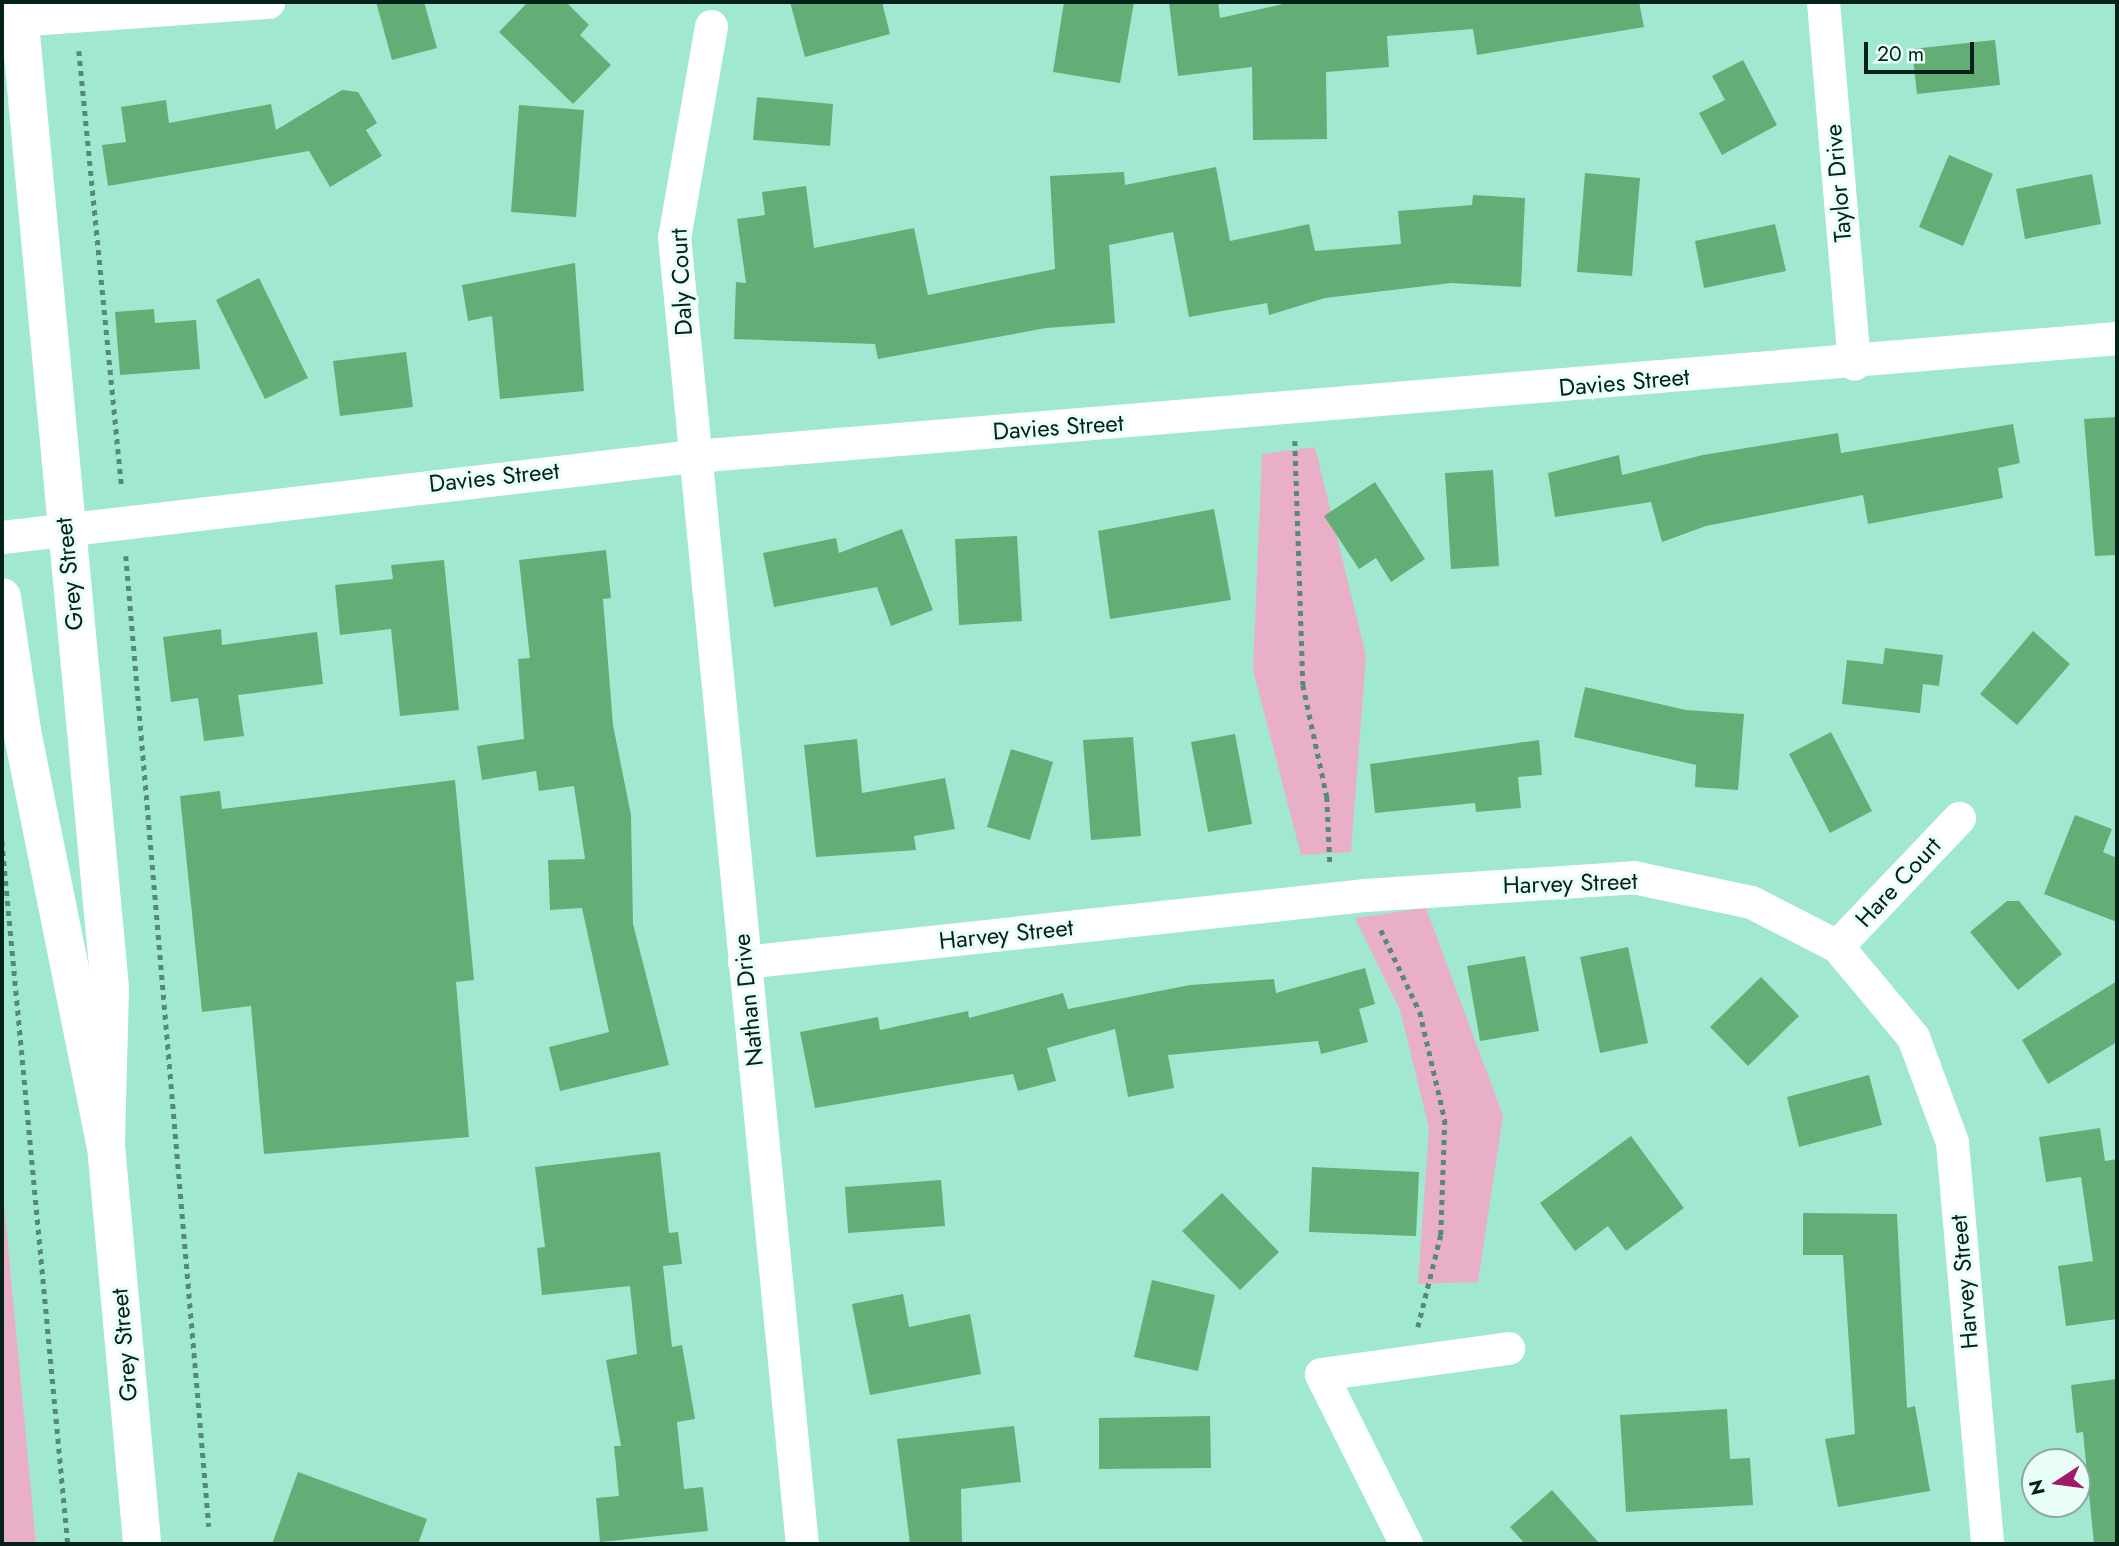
<!DOCTYPE html>
<style>
body{margin:0}
#map{position:relative;width:2119px;height:1546px;overflow:hidden;background:#a0e9d0;font-family:Jost,sans-serif}
div>[style]{position:absolute}
[style*='--x']{left:calc(var(--x)*1px);top:calc(var(--y)*1px);width:calc(var(--w)*1px);rotate:calc(var(--a)*1deg)}
.green>*{inset:0;background:#e9afc8}
.building>*{inset:0;background:#63ae76}
.path>*{height:4.5px;margin-top:-2.25px;transform-origin:0;background:repeating-linear-gradient(90deg,#558978 0 5px,transparent 0 10px)}
.street>*{height:33px;margin:-16.5px;padding:0 16.5px;transform-origin:16.5px;border-radius:16.5px;background:#fff}
.secondary>*{height:38px;margin:-19px;padding:0 19px;transform-origin:19px;border-radius:19px;background:#fff}
span{translate:-50% -50%;white-space:nowrap;text-align:center;line-height:1.15;-webkit-text-stroke:6px #e9fef6;paint-order:stroke}
.street-label{font-size:24px;color:#04221a}
.frame{position:absolute;inset:0;border:4px solid #04221a;pointer-events:none}
.north{position:absolute;left:2021px;top:1448px;width:70px;height:70px;box-sizing:border-box;background:#e9fef6;border:2px solid #8da69e;border-radius:50%;rotate:257deg;font-size:19px;font-weight:700;line-height:28px;text-align:center;color:#04221a}
.north::after{content:'';display:block;margin:auto;width:24px;height:32px;background:#a01a69;clip-path:polygon(50% 0,100% 100%,50% 72%,0 100%)}
.scale{position:absolute;left:1864px;top:42px;width:110px;height:32px;box-sizing:border-box;border:4px solid #04221a;border-top:0;padding-left:9px;font-size:21px;line-height:24px;white-space:nowrap;color:#04221a;-webkit-text-stroke:5px #e9fef6;paint-order:stroke}
</style>
<div id="map">
<div class="green">
<i style="clip-path:polygon(1315px 447px,1366px 656px,1351px 852px,1301px 855px,1253px 670px,1262px 454px)"></i>
<i style="clip-path:polygon(1426px 908px,1503px 1116px,1478px 1282px,1418px 1284px,1429px 1128px,1400px 1010px,1355px 918px)"></i>
<i style="clip-path:polygon(2px 1182px,36px 1544px,2px 1544px)"></i>
</div>
<div class="building">
<i style="clip-path:polygon(376px 2px,424px 2px,437px 48px,392px 60px)"></i>
<i style="clip-path:polygon(528px 2px,566px 2px,589px 25px,580px 35px,611px 65px,573px 104px,499px 32px)"></i>
<i style="clip-path:polygon(790px 2px,882px 2px,890px 34px,805px 57px)"></i>
<i style="clip-path:polygon(1064px 2px,1134px 2px,1120px 83px,1053px 72px)"></i>
<i style="clip-path:polygon(1169px 2px,1218px 2px,1220px 18px,1292px 2px,1639px 2px,1644px 27px,1477px 55px,1473px 29px,1387px 36px,1389px 67px,1326px 72px,1327px 139px,1253px 140px,1252px 67px,1178px 76px)"></i>
<i style="clip-path:polygon(1995px 40px,2000px 85px,1917px 94px,1912px 49px)"></i>
<i style="clip-path:polygon(1743px 60px,1777px 125px,1722px 155px,1699px 113px,1725px 100px,1712px 76px)"></i>
<i style="clip-path:polygon(342px 90px,358px 92px,377px 123px,366px 130px,382px 156px,330px 187px,309px 151px,108px 186px,102px 145px,126px 142px,121px 107px,166px 100px,169px 123px,271px 104px,276px 130px)"></i>
<i style="clip-path:polygon(757px 97px,833px 104px,830px 146px,753px 140px)"></i>
<i style="clip-path:polygon(519px 105px,584px 110px,576px 217px,511px 212px)"></i>
<i style="clip-path:polygon(1949px 155px,1993px 174px,1963px 246px,1919px 227px)"></i>
<i style="clip-path:polygon(1216px 167px,1230px 241px,1309px 224px,1315px 251px,1401px 244px,1398px 211px,1472px 205px,1473px 195px,1525px 198px,1521px 287px,1451px 283px,1325px 298px,1269px 315px,1267px 303px,1189px 317px,1173px 232px,1109px 245px,1115px 323px,1046px 328px,878px 359px,875px 344px,734px 339px,736px 282px,746px 283px,737px 219px,765px 215px,762px 192px,806px 186px,814px 248px,914px 228px,928px 295px,1055px 269px,1050px 176px,1124px 172px,1125px 185px)"></i>
<i style="clip-path:polygon(1585px 173px,1640px 178px,1632px 276px,1577px 272px)"></i>
<i style="clip-path:polygon(2092px 174px,2101px 224px,2025px 239px,2016px 189px)"></i>
<i style="clip-path:polygon(1775px 224px,1786px 271px,1704px 288px,1695px 241px)"></i>
<i style="clip-path:polygon(575px 263px,584px 391px,500px 399px,492px 316px,468px 321px,462px 285px)"></i>
<i style="clip-path:polygon(259px 278px,308px 378px,265px 399px,216px 300px)"></i>
<i style="clip-path:polygon(154px 309px,155px 323px,196px 320px,200px 369px,120px 375px,115px 312px)"></i>
<i style="clip-path:polygon(406px 352px,413px 407px,340px 416px,333px 361px)"></i>
<i style="clip-path:polygon(2117px 417px,2117px 555px,2095px 556px,2084px 419px)"></i>
<i style="clip-path:polygon(2013px 424px,2020px 463px,1998px 468px,2003px 498px,1868px 524px,1863px 495px,1706px 526px,1662px 542px,1651px 502px,1555px 517px,1548px 473px,1619px 455px,1622px 475px,1703px 455px,1838px 433px,1841px 453px)"></i>
<i style="clip-path:polygon(1493px 470px,1499px 566px,1451px 569px,1445px 473px)"></i>
<i style="clip-path:polygon(1375px 482px,1425px 559px,1391px 582px,1376px 558px,1359px 569px,1324px 516px)"></i>
<i style="clip-path:polygon(1214px 509px,1231px 600px,1110px 619px,1098px 531px)"></i>
<i style="clip-path:polygon(902px 529px,933px 610px,891px 626px,877px 587px,774px 607px,763px 553px,836px 538px,839px 553px)"></i>
<i style="clip-path:polygon(1017px 536px,1022px 621px,959px 625px,955px 539px)"></i>
<i style="clip-path:polygon(606px 550px,611px 598px,603px 599px,613px 725px,631px 815px,633px 924px,669px 1065px,560px 1091px,549px 1047px,609px 1032px,582px 908px,550px 910px,548px 860px,585px 859px,574px 786px,539px 791px,536px 771px,482px 780px,477px 746px,524px 739px,518px 659px,530px 658px,519px 560px)"></i>
<i style="clip-path:polygon(444px 560px,459px 710px,400px 716px,391px 629px,340px 635px,335px 585px,393px 579px,391px 565px)"></i>
<i style="clip-path:polygon(221px 629px,222px 645px,317px 632px,323px 684px,238px 695px,244px 736px,204px 741px,198px 698px,171px 702px,163px 637px)"></i>
<i style="clip-path:polygon(2033px 631px,2070px 664px,2017px 725px,1980px 694px)"></i>
<i style="clip-path:polygon(1885px 648px,1943px 655px,1939px 686px,1923px 684px,1920px 713px,1842px 704px,1847px 660px,1883px 664px)"></i>
<i style="clip-path:polygon(1585px 687px,1686px 710px,1744px 714px,1738px 790px,1695px 787px,1696px 765px,1574px 737px)"></i>
<i style="clip-path:polygon(1831px 732px,1872px 811px,1830px 833px,1789px 754px)"></i>
<i style="clip-path:polygon(1235px 734px,1252px 824px,1208px 832px,1191px 742px)"></i>
<i style="clip-path:polygon(1133px 737px,1141px 836px,1091px 840px,1083px 740px)"></i>
<i style="clip-path:polygon(857px 739px,862px 793px,945px 778px,955px 829px,914px 836px,916px 850px,816px 857px,804px 745px)"></i>
<i style="clip-path:polygon(1539px 740px,1542px 775px,1518px 777px,1521px 808px,1476px 812px,1475px 803px,1375px 813px,1370px 764px)"></i>
<i style="clip-path:polygon(1011px 749px,1053px 762px,1030px 840px,987px 827px)"></i>
<i style="clip-path:polygon(455px 780px,474px 980px,456px 982px,469px 1137px,264px 1154px,251px 1006px,202px 1012px,180px 796px,220px 791px,222px 809px)"></i>
<i style="clip-path:polygon(2075px 815px,2112px 829px,2103px 852px,2117px 858px,2117px 922px,2044px 894px)"></i>
<i style="clip-path:polygon(2007px 901px,2019px 901px,2062px 954px,2018px 990px,1970px 932px)"></i>
<i style="clip-path:polygon(1628px 947px,1648px 1043px,1600px 1053px,1580px 957px)"></i>
<i style="clip-path:polygon(1525px 956px,1539px 1031px,1480px 1041px,1467px 966px)"></i>
<i style="clip-path:polygon(1365px 968px,1375px 1004px,1359px 1009px,1368px 1042px,1321px 1054px,1318px 1041px,1168px 1055px,1174px 1088px,1128px 1097px,1115px 1029px,1047px 1048px,1056px 1081px,1018px 1091px,1013px 1074px,815px 1108px,800px 1032px,878px 1017px,880px 1030px,968px 1011px,969px 1018px,1063px 993px,1068px 1009px,1190px 985px,1274px 979px,1276px 993px)"></i>
<i style="clip-path:polygon(1761px 977px,1799px 1016px,1748px 1066px,1710px 1027px)"></i>
<i style="clip-path:polygon(2117px 981px,2117px 1042px,2048px 1084px,2022px 1040px)"></i>
<i style="clip-path:polygon(1869px 1075px,1882px 1125px,1799px 1147px,1787px 1097px)"></i>
<i style="clip-path:polygon(2100px 1128px,2105px 1161px,2117px 1159px,2117px 1319px,2066px 1326px,2058px 1266px,2093px 1261px,2081px 1177px,2046px 1182px,2039px 1137px)"></i>
<i style="clip-path:polygon(1631px 1136px,1684px 1208px,1626px 1251px,1608px 1226px,1575px 1251px,1540px 1203px)"></i>
<i style="clip-path:polygon(660px 1152px,669px 1233px,678px 1232px,682px 1264px,663px 1266px,672px 1347px,682px 1345px,695px 1419px,677px 1422px,684px 1489px,703px 1487px,708px 1531px,600px 1542px,596px 1498px,619px 1496px,614px 1446px,621px 1446px,606px 1360px,637px 1354px,630px 1286px,542px 1295px,537px 1248px,545px 1247px,535px 1167px)"></i>
<i style="clip-path:polygon(1312px 1167px,1419px 1172px,1416px 1236px,1309px 1232px)"></i>
<i style="clip-path:polygon(941px 1180px,945px 1226px,848px 1233px,845px 1187px)"></i>
<i style="clip-path:polygon(1222px 1193px,1279px 1252px,1240px 1290px,1182px 1231px)"></i>
<i style="clip-path:polygon(1803px 1213px,1897px 1214px,1907px 1408px,1915px 1406px,1930px 1491px,1838px 1507px,1825px 1439px,1855px 1434px,1843px 1255px,1803px 1255px)"></i>
<i style="clip-path:polygon(1152px 1280px,1215px 1295px,1198px 1371px,1134px 1357px)"></i>
<i style="clip-path:polygon(903px 1294px,909px 1327px,970px 1314px,981px 1374px,870px 1395px,852px 1304px)"></i>
<i style="clip-path:polygon(2117px 1379px,2117px 1544px,2094px 1544px,2083px 1432px,2076px 1433px,2071px 1385px)"></i>
<i style="clip-path:polygon(1727px 1409px,1730px 1459px,1750px 1458px,1753px 1505px,1626px 1512px,1620px 1415px)"></i>
<i style="clip-path:polygon(1210px 1416px,1211px 1468px,1099px 1469px,1099px 1418px)"></i>
<i style="clip-path:polygon(1014px 1426px,1021px 1482px,961px 1489px,962px 1544px,910px 1544px,897px 1439px)"></i>
<i style="clip-path:polygon(298px 1472px,427px 1519px,418px 1544px,272px 1544px)"></i>
<i style="clip-path:polygon(1552px 1490px,1600px 1544px,1525px 1544px,1510px 1527px)"></i>
</div>
<div class="path">
<i style="--x:79;--y:51;--w:439;--a:84.4"></i>
<i style="--x:1295;--y:441;--w:244;--a:88.1"></i>
<i style="--x:1303;--y:685;--w:115;--a:77.9"></i>
<i style="--x:1327;--y:797;--w:66;--a:87.4"></i>
<i style="--x:126;--y:556;--w:974;--a:85.11"></i>
<i style="--x:2;--y:841;--w:706;--a:84.64"></i>
<i style="--x:1381;--y:930;--w:91;--a:64.6"></i>
<i style="--x:1420;--y:1012;--w:111;--a:77"></i>
<i style="--x:1445;--y:1120;--w:115;--a:92"></i>
<i style="--x:1441;--y:1235;--w:95;--a:104"></i>
</div>
<div class="street">
<i style="--x:1823;--y:2;--w:363;--a:85.1"></i>
<i style="--x:2;--y:21;--w:267;--a:-4.1"></i>
<i style="--x:711;--y:26;--w:214;--a:99.9"></i>
<i style="--x:674;--y:237;--w:1313;--a:84.41"></i>
<i style="--x:2;--y:537;--w:697;--a:-6.68"></i>
<i style="--x:694;--y:456;--w:1428;--a:-4.74"></i>
<i style="--x:1837;--y:946;--w:177;--a:-46.4"></i>
<i style="--x:744;--y:962;--w:625;--a:-6.16"></i>
<i style="--x:1365;--y:895;--w:269;--a:-3.8"></i>
<i style="--x:1633;--y:877;--w:121;--a:12"></i>
<i style="--x:1751;--y:902;--w:97;--a:27.1"></i>
<i style="--x:1837;--y:946;--w:119;--a:50.1"></i>
<i style="--x:1913;--y:1037;--w:112;--a:69.6"></i>
<i style="--x:1952;--y:1142;--w:404;--a:85"></i>
<i style="--x:1406;--y:1544;--w:190;--a:-116.6"></i>
<i style="--x:1321;--y:1374;--w:189;--a:-7.9"></i>
</div>
<div class="secondary">
<i style="--x:18;--y:2;--w:991;--a:84.67"></i>
<i style="--x:110;--y:989;--w:157;--a:91.5"></i>
<i style="--x:2;--y:597;--w:135;--a:81.5"></i>
<i style="--x:22;--y:731;--w:423;--a:78.6"></i>
<i style="--x:106;--y:1146;--w:400;--a:84.8"></i>
</div>
<div class="street-label">
<span style="left:1838px;top:183px;rotate:-95deg">Taylor Drive</span>
<span style="left:681px;top:282px;rotate:-93deg">Daly Court</span>
<span style="left:1624px;top:382px;rotate:-5deg">Davies Street</span>
<span style="left:1058px;top:427px;rotate:-4deg">Davies Street</span>
<span style="left:494px;top:477px;rotate:-6deg">Davies Street</span>
<span style="left:69px;top:574px;rotate:-96deg">Grey Street</span>
<span style="left:1898px;top:882px;rotate:-47deg">Hare Court</span>
<span style="left:1570px;top:883px;rotate:-2deg">Harvey Street</span>
<span style="left:1006px;top:934px;rotate:-6deg">Harvey Street</span>
<span style="left:748px;top:1000px;rotate:-96deg">Nathan Drive</span>
<span style="left:1964px;top:1282px;rotate:-95deg">Harvey Street</span>
<span style="left:124px;top:1345px;rotate:-95deg">Grey Street</span>
</div>
<div class="frame"></div>
<div class="north">N</div>
<div class="scale">20 m</div>
</div>
